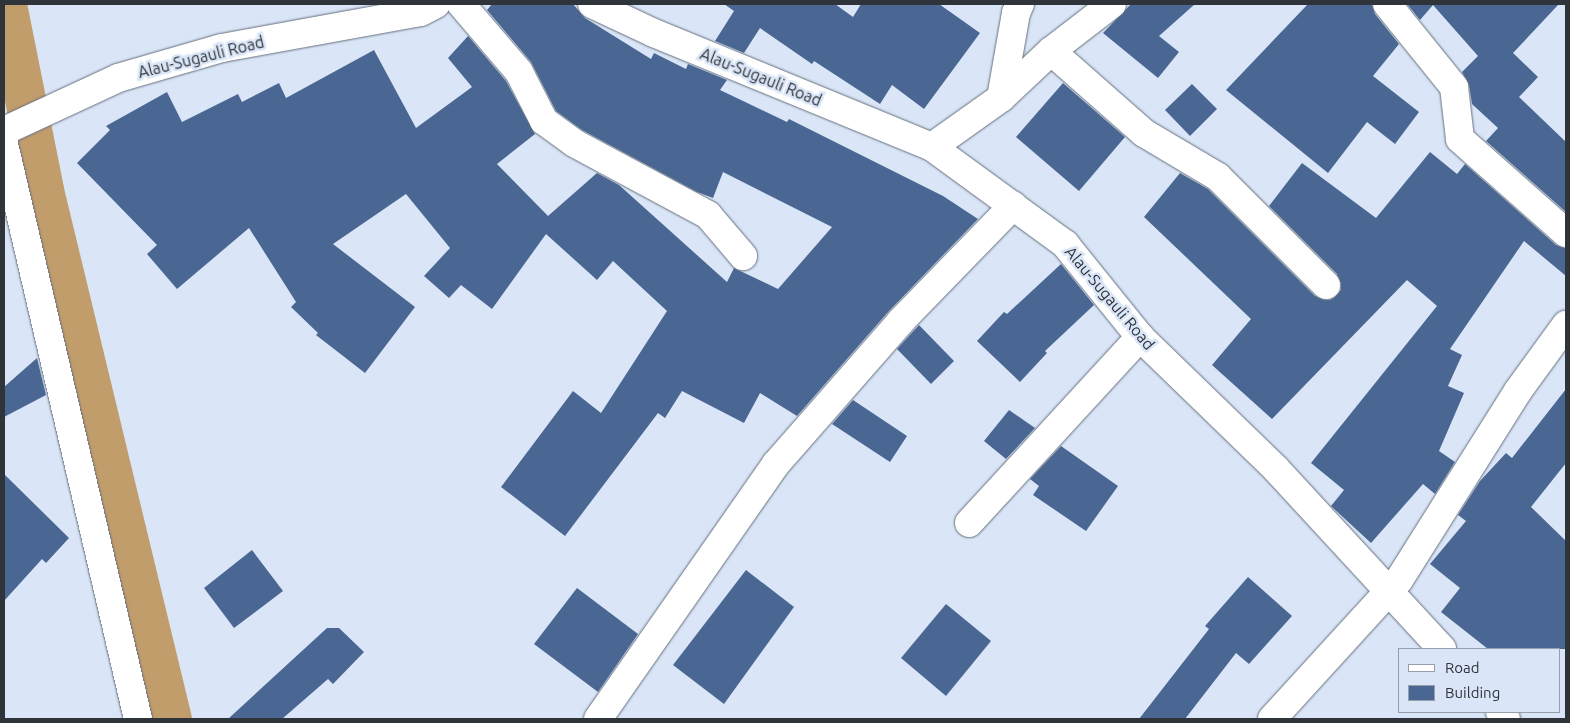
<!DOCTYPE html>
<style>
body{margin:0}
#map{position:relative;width:1570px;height:723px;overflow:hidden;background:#dae6f7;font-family:Ubuntu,sans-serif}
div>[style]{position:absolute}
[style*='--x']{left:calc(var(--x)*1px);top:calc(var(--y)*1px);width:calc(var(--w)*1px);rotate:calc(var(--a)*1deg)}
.canal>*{height:41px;margin:-20.5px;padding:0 20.5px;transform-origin:20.5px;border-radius:20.5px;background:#c29d6c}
.building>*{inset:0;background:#4a6793}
.roads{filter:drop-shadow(0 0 1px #656f7e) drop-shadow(0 0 1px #656f7e)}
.street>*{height:28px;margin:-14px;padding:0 14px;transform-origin:14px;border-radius:14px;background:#fff}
span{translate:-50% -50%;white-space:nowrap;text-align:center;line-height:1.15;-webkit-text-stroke:5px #dae6f7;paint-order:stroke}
.street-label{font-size:16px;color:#2f333a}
.frame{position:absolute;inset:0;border:5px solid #2f333a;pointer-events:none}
.legend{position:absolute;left:1398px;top:648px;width:162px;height:65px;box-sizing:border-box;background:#dae6f7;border:1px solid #969eab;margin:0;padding:6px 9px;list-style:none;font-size:15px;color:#2f333a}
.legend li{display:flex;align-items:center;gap:10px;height:25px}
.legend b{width:25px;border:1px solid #969eab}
</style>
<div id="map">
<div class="canal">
<i style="--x:6;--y:4;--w:190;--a:78.7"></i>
<i style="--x:43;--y:190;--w:544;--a:76.4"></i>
</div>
<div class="building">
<i style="clip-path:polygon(492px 4px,573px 4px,585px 18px,651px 59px,654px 53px,686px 69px,688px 64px,727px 80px,720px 90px,787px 122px,789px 119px,943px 196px,978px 219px,889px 311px,797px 416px,760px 393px,744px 423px,682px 391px,665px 418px,658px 413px,565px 536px,501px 487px,573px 391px,601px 413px,667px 311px,613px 261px,597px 280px,546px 234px,492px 309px,461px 285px,449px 298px,424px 276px,450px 248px,406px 194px,333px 244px,415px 307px,365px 373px,316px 335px,318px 333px,291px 307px,296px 302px,249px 228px,177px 289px,147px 254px,157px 245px,77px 163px,110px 130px,106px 126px,167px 92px,182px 122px,238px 94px,242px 102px,279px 83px,286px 98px,374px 50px,416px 128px,472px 87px,448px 58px,468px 36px,506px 81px,535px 134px,497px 164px,548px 216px,597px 173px,619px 185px,727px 282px,734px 268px,778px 289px,832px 227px,723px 172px,713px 198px,697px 192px,582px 130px,556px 111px,531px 62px,487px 10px)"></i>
<i style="clip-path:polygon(724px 4px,835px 4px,853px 17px,861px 4px,939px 4px,980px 33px,924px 109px,892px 85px,880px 104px,814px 61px,812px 64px,760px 28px,744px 53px,715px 41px,734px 11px)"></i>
<i style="clip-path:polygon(1131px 4px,1195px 4px,1159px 36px,1179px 52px,1158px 78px,1103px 33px)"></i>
<i style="clip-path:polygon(1308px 4px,1372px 4px,1375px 14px,1399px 44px,1373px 76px,1419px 112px,1395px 144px,1367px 122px,1328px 173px,1226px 90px)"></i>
<i style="clip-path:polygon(1407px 4px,1559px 4px,1513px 53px,1538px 77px,1519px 97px,1566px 142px,1566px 212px,1486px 141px,1498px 128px,1472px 104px,1469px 85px,1462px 72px,1478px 56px,1433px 5px,1420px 20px)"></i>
<i style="clip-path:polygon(1063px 83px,1125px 137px,1079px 191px,1016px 137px)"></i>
<i style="clip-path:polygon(1192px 84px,1217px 109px,1190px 136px,1165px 110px)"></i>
<i style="clip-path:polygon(1430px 152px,1457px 174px,1465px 164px,1556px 245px,1566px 248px,1566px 276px,1524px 241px,1450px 349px,1462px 355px,1448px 386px,1464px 393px,1439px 451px,1455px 462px,1435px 494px,1423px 484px,1371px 543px,1331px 506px,1344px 490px,1311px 463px,1437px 306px,1407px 280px,1272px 419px,1212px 365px,1251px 319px,1144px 217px,1180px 173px,1208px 189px,1315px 296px,1330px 300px,1341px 290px,1337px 274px,1269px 206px,1302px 163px,1376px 218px)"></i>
<i style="clip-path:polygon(1061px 264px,1094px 305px,1045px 351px,1047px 353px,1020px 382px,977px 341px,1004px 312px,1007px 314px)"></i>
<i style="clip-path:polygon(919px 325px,954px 361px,931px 384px,897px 349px)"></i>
<i style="clip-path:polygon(37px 358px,46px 395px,4px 417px,4px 387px)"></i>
<i style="clip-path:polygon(1566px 389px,1566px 463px,1531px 507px,1566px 541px,1566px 649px,1488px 649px,1441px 612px,1460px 588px,1430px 564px,1466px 521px,1458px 515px,1480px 481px,1506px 453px,1512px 458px)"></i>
<i style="clip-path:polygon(853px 400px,907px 436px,890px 462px,832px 424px)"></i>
<i style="clip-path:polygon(1009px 410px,1035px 428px,1006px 459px,984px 441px)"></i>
<i style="clip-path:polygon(1061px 446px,1118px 486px,1086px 531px,1033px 495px,1039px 486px,1030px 479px)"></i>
<i style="clip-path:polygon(4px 474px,69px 538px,46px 563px,42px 559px,4px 601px)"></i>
<i style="clip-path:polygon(252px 550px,283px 591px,234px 628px,204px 588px)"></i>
<i style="clip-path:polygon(746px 570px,794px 607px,724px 704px,673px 665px)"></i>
<i style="clip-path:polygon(1248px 577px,1292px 616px,1249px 664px,1236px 653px,1185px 719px,1139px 719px,1209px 629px,1205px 626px)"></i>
<i style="clip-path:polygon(577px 588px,638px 634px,598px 692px,534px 644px)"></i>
<i style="clip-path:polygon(946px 604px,991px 641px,946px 696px,901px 658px)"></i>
<i style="clip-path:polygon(327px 628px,339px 628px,364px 652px,333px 684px,328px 679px,282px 719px,228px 719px)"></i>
</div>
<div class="roads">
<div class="street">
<i style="--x:461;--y:4;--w:89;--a:49.5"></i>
<i style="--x:519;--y:72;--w:55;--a:63"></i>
<i style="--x:544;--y:121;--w:37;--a:36"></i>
<i style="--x:574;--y:143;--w:152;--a:28.2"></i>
<i style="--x:708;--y:215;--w:54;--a:49.5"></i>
<i style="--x:592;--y:4;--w:68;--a:25.1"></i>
<i style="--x:654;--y:33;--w:300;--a:22.3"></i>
<i style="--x:932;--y:147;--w:165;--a:36.1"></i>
<i style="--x:1065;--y:244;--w:119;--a:51.1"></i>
<i style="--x:1140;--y:337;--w:190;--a:44.1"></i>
<i style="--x:1276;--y:469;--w:245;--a:47.3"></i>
<i style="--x:1387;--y:4;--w:107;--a:51.1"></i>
<i style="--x:1454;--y:87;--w:52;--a:83.4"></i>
<i style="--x:1460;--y:139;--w:142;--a:41.6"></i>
<i style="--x:1051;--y:51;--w:124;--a:41.4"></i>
<i style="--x:1144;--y:133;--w:86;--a:30.7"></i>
<i style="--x:1218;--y:177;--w:153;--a:45"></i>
<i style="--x:1001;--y:98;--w:86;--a:-80"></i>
<i style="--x:1016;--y:13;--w:10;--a:-66"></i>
<i style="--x:4;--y:131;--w:126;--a:-24.9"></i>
<i style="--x:118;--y:78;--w:108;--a:-16.1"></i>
<i style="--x:222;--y:48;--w:202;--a:-10.3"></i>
<i style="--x:421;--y:12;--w:17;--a:-28"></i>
<i style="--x:4;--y:144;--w:590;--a:76.88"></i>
<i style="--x:932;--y:147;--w:85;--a:-35.4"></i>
<i style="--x:1001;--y:98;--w:69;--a:-43.2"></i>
<i style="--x:1051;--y:51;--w:77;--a:-37.6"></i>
<i style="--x:969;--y:523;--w:253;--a:-47.4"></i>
<i style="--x:1500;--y:712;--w:9;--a:49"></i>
<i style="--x:598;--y:719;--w:311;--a:-55.1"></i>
<i style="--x:776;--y:464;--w:190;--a:-48.8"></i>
<i style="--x:901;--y:321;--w:161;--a:-45.8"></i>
<i style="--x:1272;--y:719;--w:188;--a:-47.6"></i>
<i style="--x:1399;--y:580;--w:223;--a:-57.8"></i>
<i style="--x:1518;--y:391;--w:82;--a:-54"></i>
</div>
</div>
<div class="street-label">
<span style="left:201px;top:57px;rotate:-14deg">Alau-Sugauli Road</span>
<span style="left:761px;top:77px;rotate:22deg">Alau-Sugauli Road</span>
<span style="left:1110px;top:298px;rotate:50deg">Alau-Sugauli Road</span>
</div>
<div class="frame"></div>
<ul class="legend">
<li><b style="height:6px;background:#fff"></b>Road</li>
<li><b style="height:14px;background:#4a6793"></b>Building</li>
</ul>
</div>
